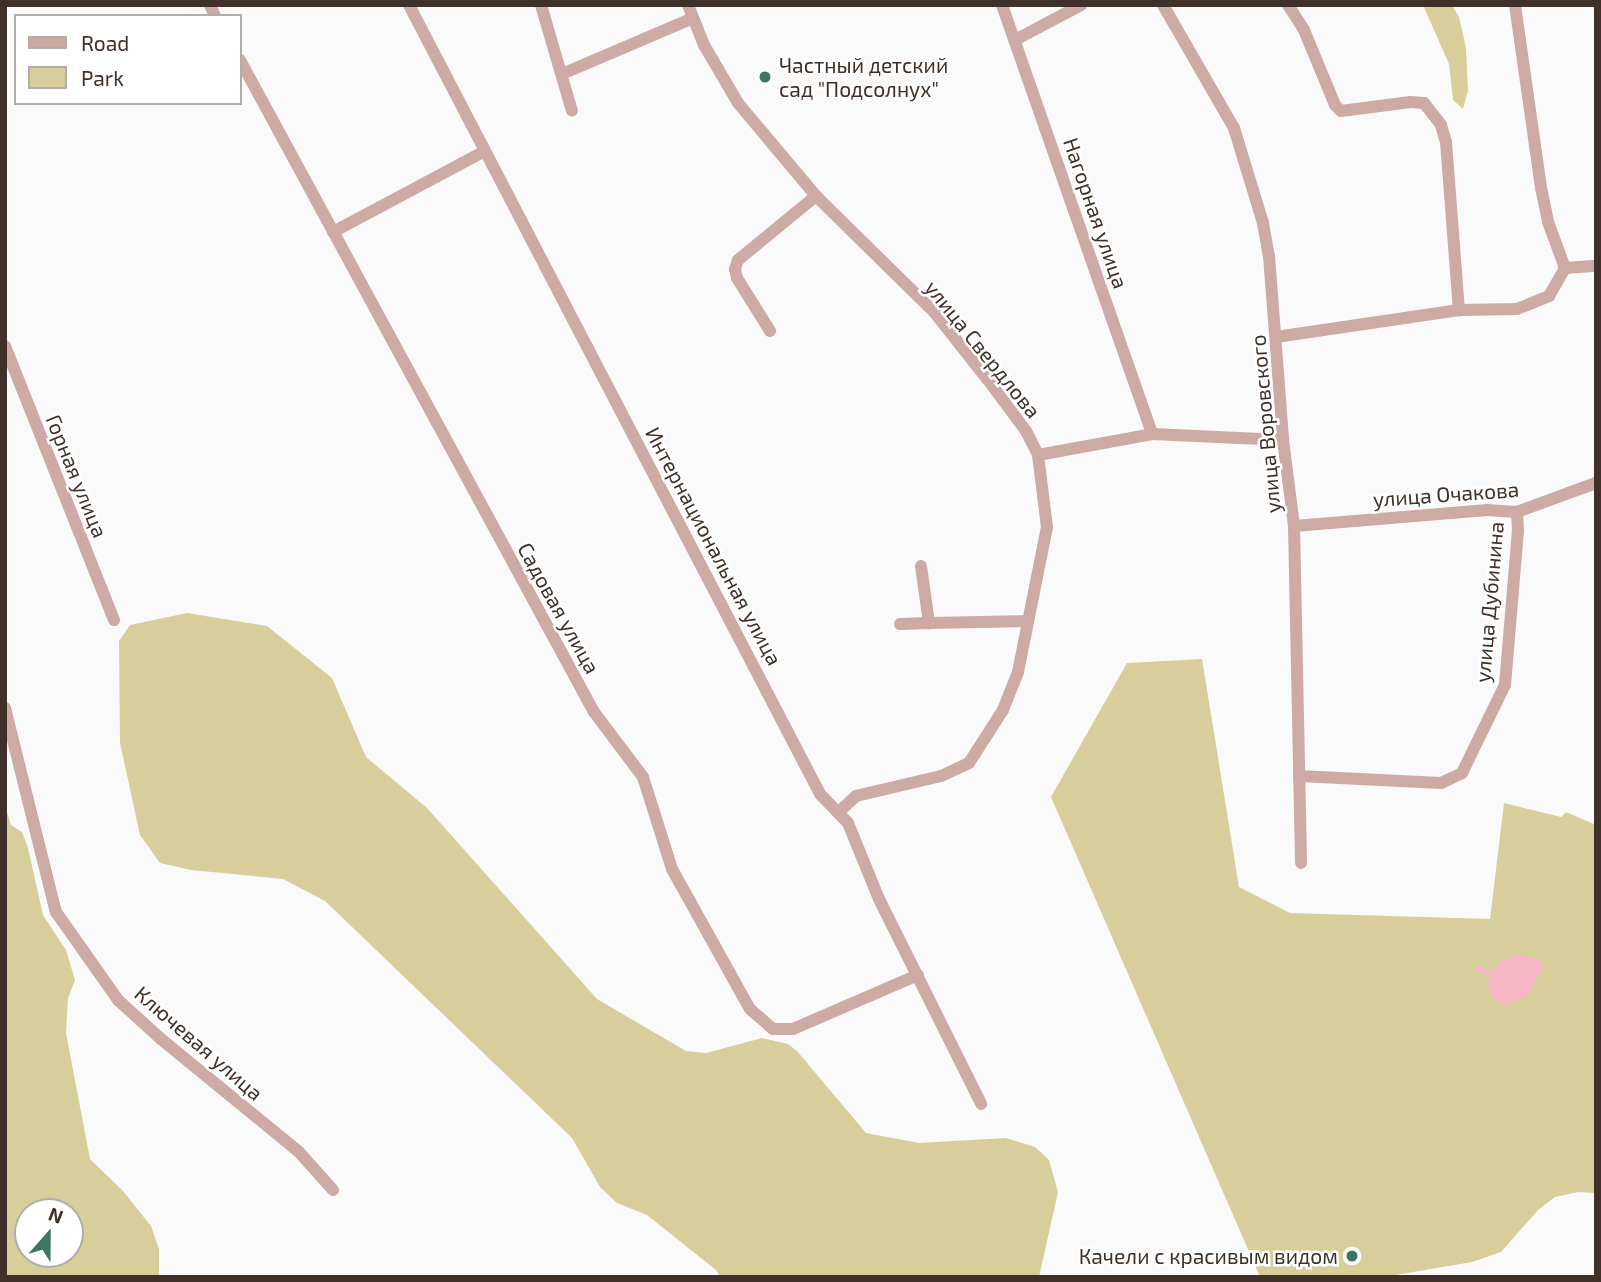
<!DOCTYPE html>
<meta charset="utf-8">
<style>
body{margin:0}
#map{position:relative;width:1601px;height:1282px;overflow:hidden;background:#fafafa;font-family:"Exo 2",sans-serif}
div>[style]{position:absolute}
[style*='--x']{left:calc(var(--x)*1px);top:calc(var(--y)*1px);width:calc(var(--w)*1px);rotate:calc(var(--a)*1deg)}
.green>*{inset:0;background:#d7ce9c}
.water>*{inset:0;background:#f6b7c5}
.stream>*{height:4.5px;margin:-2.25px;padding:0 2.25px;transform-origin:2.25px;border-radius:2.25px;background:#f6b7c5}
.minor>*{height:12px;margin:-6px;padding:0 6px;transform-origin:6px;border-radius:6px;background:#ceaaa5}
.dots>*{width:19px;height:19px;translate:-50% -50%;box-sizing:border-box;border:4px solid #fff;border-radius:50%}
span{translate:-50% -50%;white-space:nowrap;text-align:center;line-height:1.15;-webkit-text-stroke:5px #fff;paint-order:stroke}
.poi-label{font-size:21px;color:#3f3129}
.left{translate:0 -50%;text-align:left}
.right{translate:-100% -50%;text-align:right}
.street-label{font-size:21px;color:#3f3129}
.frame{position:absolute;inset:0;border:7px solid #3f3129;pointer-events:none}
.legend{position:absolute;left:14px;top:14px;width:228px;height:91px;box-sizing:border-box;background:#fff;border:2px solid #b2ada9;margin:0;padding:9px 12px;list-style:none;font-size:21px;color:#3f3129}
.legend li{display:flex;align-items:center;gap:14px;height:35px}
.legend b{width:35px;border:2px solid #b2ada9}
.north{position:absolute;left:14px;top:1198px;width:70px;height:70px;box-sizing:border-box;background:#fff;border:2px solid #b2ada9;border-radius:50%;rotate:21deg;font-size:19px;font-weight:700;line-height:28px;text-align:center;color:#3f3129}
.north::after{content:'';display:block;margin:auto;width:24px;height:32px;background:#3a7865;clip-path:polygon(50% 0,100% 100%,50% 72%,0 100%)}
</style>
<div id="map">
<div class="green">
<i style="clip-path:polygon(1423px 5px,1452px 5px,1459px 17px,1466px 48px,1468px 91px,1463px 109px,1453px 100px,1449px 64px)"></i>
<i style="clip-path:polygon(187px 613px,267px 626px,332px 678px,366px 757px,427px 808px,597px 999px,686px 1051px,706px 1053px,762px 1038px,788px 1044px,797px 1051px,866px 1133px,919px 1143px,1006px 1138px,1035px 1147px,1049px 1160px,1058px 1192px,1039px 1277px,720px 1277px,716px 1270px,647px 1215px,617px 1203px,600px 1187px,572px 1138px,325px 901px,283px 879px,191px 870px,160px 863px,140px 835px,120px 743px,119px 641px,130px 625px)"></i>
<i style="clip-path:polygon(1202px 659px,1239px 887px,1290px 913px,1490px 919px,1504px 803px,1561px 817px,1566px 812px,1596px 825px,1596px 1193px,1578px 1192px,1555px 1197px,1538px 1210px,1501px 1252px,1472px 1262px,1384px 1277px,1260px 1277px,1051px 797px,1127px 663px)"></i>
<i style="clip-path:polygon(evenodd,5px 806px,11px 825px,22px 832px,28px 848px,43px 915px,66px 950px,75px 980px,68px 998px,66px 1033px,90px 1159px,123px 1191px,151px 1226px,159px 1249px,159px 1277px,5px 1277px,5px 806px,70px 1212px,70px 1254px,28px 1254px,28px 1212px,70px 1212px)"></i>
</div>
<div class="water">
<i style="clip-path:polygon(1515px 955px,1538px 958px,1543px 966px,1528px 996px,1507px 1005px,1494px 999px,1486px 985px,1500px 961px)"></i>
</div>
<div class="stream">
<i style="--x:1478;--y:968;--w:14;--a:25"></i>
</div>
<div class="minor">
<i style="--x:210;--y:5;--w:12;--a:66"></i>
<i style="--x:409;--y:5;--w:890;--a:62.48"></i>
<i style="--x:820;--y:794;--w:40;--a:46"></i>
<i style="--x:848;--y:823;--w:82;--a:67.8"></i>
<i style="--x:879;--y:899;--w:229;--a:63.5"></i>
<i style="--x:541;--y:5;--w:110;--a:73.7"></i>
<i style="--x:688;--y:5;--w:43;--a:68.2"></i>
<i style="--x:704;--y:45;--w:67;--a:59.6"></i>
<i style="--x:738;--y:103;--w:121;--a:50"></i>
<i style="--x:816;--y:196;--w:167;--a:44.5"></i>
<i style="--x:935;--y:313;--w:85;--a:51.7"></i>
<i style="--x:988;--y:380;--w:64;--a:53.3"></i>
<i style="--x:1026;--y:431;--w:27;--a:63"></i>
<i style="--x:1038;--y:455;--w:73;--a:82.9"></i>
<i style="--x:1047;--y:527;--w:148;--a:101.3"></i>
<i style="--x:1018;--y:672;--w:41;--a:111.5"></i>
<i style="--x:1003;--y:710;--w:63;--a:122.7"></i>
<i style="--x:969;--y:763;--w:31;--a:155"></i>
<i style="--x:941;--y:776;--w:87;--a:166.8"></i>
<i style="--x:856;--y:796;--w:23;--a:137"></i>
<i style="--x:1002;--y:5;--w:454;--a:70.7"></i>
<i style="--x:1163;--y:5;--w:142;--a:60"></i>
<i style="--x:1234;--y:128;--w:99;--a:73"></i>
<i style="--x:1263;--y:223;--w:34;--a:80"></i>
<i style="--x:1269;--y:256;--w:185;--a:85.6"></i>
<i style="--x:1283;--y:440;--w:87;--a:82.7"></i>
<i style="--x:1294;--y:526;--w:337;--a:88.8"></i>
<i style="--x:1288;--y:5;--w:30;--a:57"></i>
<i style="--x:1304;--y:30;--w:81;--a:67.5"></i>
<i style="--x:1335;--y:105;--w:8;--a:45"></i>
<i style="--x:1341;--y:111;--w:70;--a:-7.4"></i>
<i style="--x:1410;--y:102;--w:14;--a:4"></i>
<i style="--x:1424;--y:103;--w:28;--a:52"></i>
<i style="--x:1441;--y:125;--w:18;--a:74"></i>
<i style="--x:1446;--y:142;--w:169;--a:85.6"></i>
<i style="--x:1515;--y:5;--w:185;--a:81.9"></i>
<i style="--x:1541;--y:188;--w:35;--a:78"></i>
<i style="--x:1548;--y:222;--w:49;--a:69.7"></i>
<i style="--x:1015;--y:40;--w:75;--a:-27.9"></i>
<i style="--x:240;--y:60;--w:742;--a:61.5"></i>
<i style="--x:594;--y:712;--w:81;--a:53"></i>
<i style="--x:643;--y:777;--w:96;--a:72.5"></i>
<i style="--x:672;--y:869;--w:160;--a:60.9"></i>
<i style="--x:750;--y:1009;--w:30;--a:41"></i>
<i style="--x:773;--y:1029;--w:20;--a:0"></i>
<i style="--x:793;--y:1029;--w:136;--a:-23.4"></i>
<i style="--x:562;--y:74;--w:142;--a:-23.1"></i>
<i style="--x:333;--y:232;--w:170;--a:-28.1"></i>
<i style="--x:1565;--y:268;--w:31;--a:-4"></i>
<i style="--x:770;--y:331;--w:62;--a:-121.9"></i>
<i style="--x:737;--y:278;--w:9;--a:-103"></i>
<i style="--x:735;--y:269;--w:9;--a:-72"></i>
<i style="--x:738;--y:260;--w:101;--a:-39.4"></i>
<i style="--x:1276;--y:337;--w:185;--a:-8.4"></i>
<i style="--x:1459;--y:310;--w:58;--a:-1"></i>
<i style="--x:1517;--y:309;--w:35;--a:-22"></i>
<i style="--x:1549;--y:296;--w:32;--a:-60"></i>
<i style="--x:5;--y:346;--w:295;--a:68.3"></i>
<i style="--x:1038;--y:455;--w:116;--a:-10.4"></i>
<i style="--x:1152;--y:434;--w:131;--a:2.6"></i>
<i style="--x:1294;--y:526;--w:194;--a:-4.7"></i>
<i style="--x:1487;--y:510;--w:30;--a:4"></i>
<i style="--x:1517;--y:512;--w:84;--a:-20.2"></i>
<i style="--x:921;--y:566;--w:58;--a:82"></i>
<i style="--x:929;--y:623;--w:99;--a:-1.2"></i>
<i style="--x:900;--y:624;--w:29;--a:-2"></i>
<i style="--x:5;--y:708;--w:210;--a:76"></i>
<i style="--x:56;--y:912;--w:108;--a:54.8"></i>
<i style="--x:118;--y:1000;--w:58;--a:42.2"></i>
<i style="--x:161;--y:1039;--w:178;--a:39.3"></i>
<i style="--x:299;--y:1152;--w:51;--a:48.2"></i>
<i style="--x:1299;--y:776;--w:142;--a:2.8"></i>
<i style="--x:1441;--y:783;--w:23;--a:-25"></i>
<i style="--x:1462;--y:773;--w:98;--a:-64"></i>
<i style="--x:1505;--y:685;--w:155;--a:-85.2"></i>
<i style="--x:1518;--y:531;--w:19;--a:-93"></i>
</div>
<div class="dots">
<i style="left:765px;top:77px;background:#3a7865"></i>
<i style="left:1352px;top:1256px;background:#3a7865"></i>
</div>
<div class="poi-label">
<span class="left" style="left:779px;top:77px">Частный детский<br>сад "Подсолнух"</span>
<span class="right" style="left:1338px;top:1256px">Качели с красивым видом</span>
</div>
<div class="street-label">
<span style="left:1096px;top:213px;rotate:71deg">Нагорная улица</span>
<span style="left:983px;top:349px;rotate:51deg">улица Свердлова</span>
<span style="left:1265px;top:424px;rotate:-95deg">улица Воровского</span>
<span style="left:77px;top:476px;rotate:68deg">Горная улица</span>
<span style="left:1446px;top:494px;rotate:-4deg">улица Очакова</span>
<span style="left:714px;top:546px;rotate:62deg">Интернациональная улица</span>
<span style="left:1489px;top:602px;rotate:-85deg">улица Дубинина</span>
<span style="left:559px;top:608px;rotate:61deg">Садовая улица</span>
<span style="left:199px;top:1043px;rotate:41deg">Ключевая улица</span>
</div>
<div class="frame"></div>
<ul class="legend">
<li><b style="height:9px;background:#ceaaa5"></b>Road</li>
<li><b style="height:19px;background:#d7ce9c"></b>Park</li>
</ul>
<div class="north">N</div>
</div>
